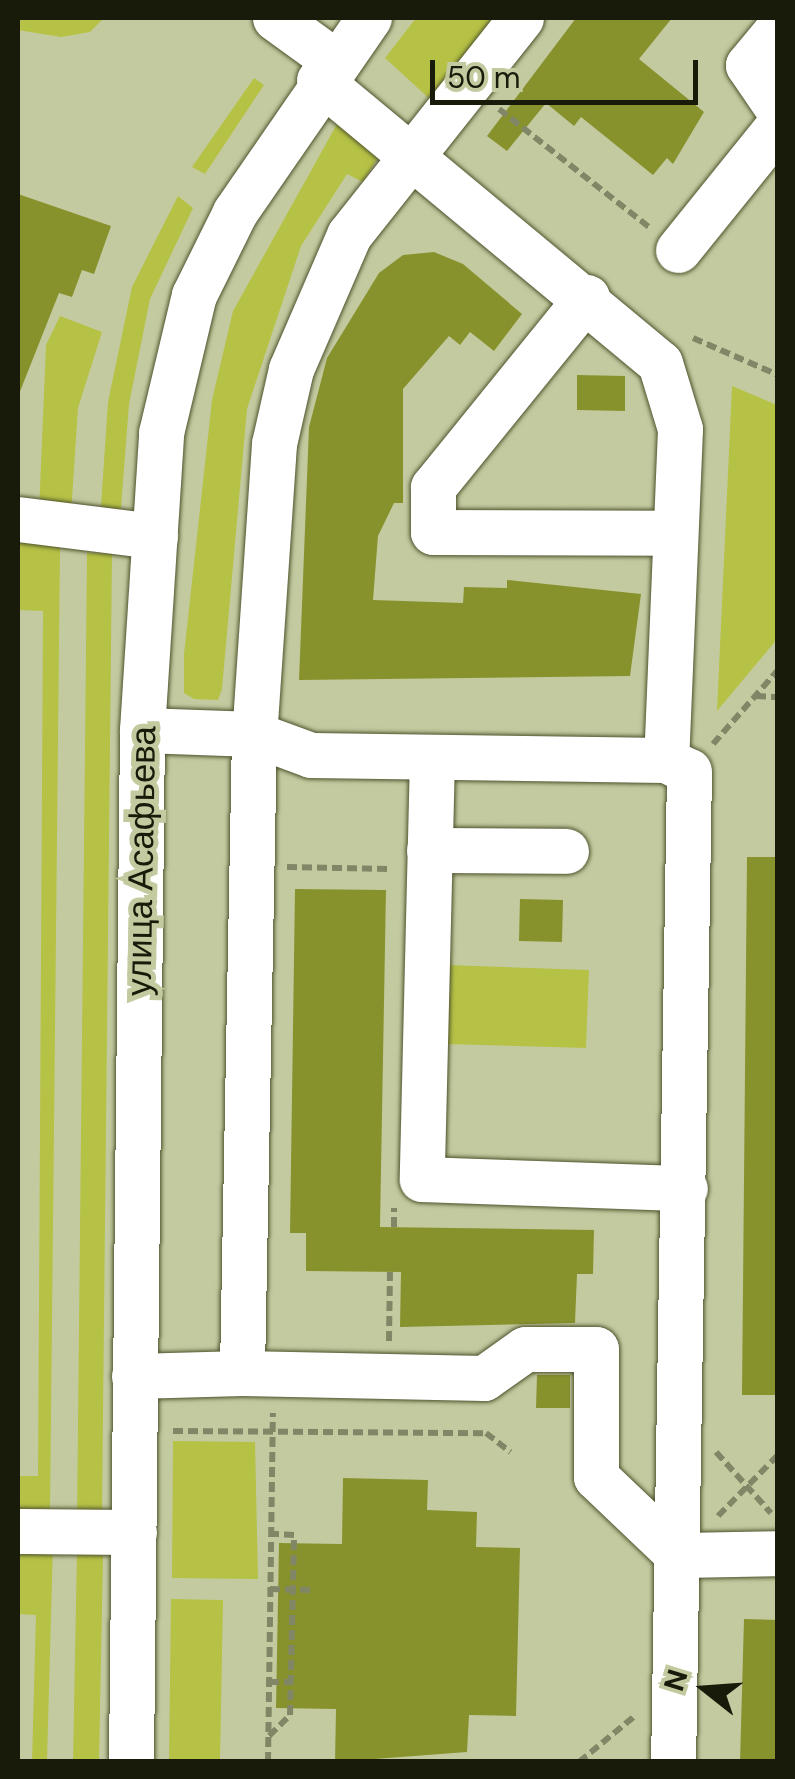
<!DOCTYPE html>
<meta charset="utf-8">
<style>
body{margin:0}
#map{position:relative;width:795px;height:1779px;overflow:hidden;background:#c4caa0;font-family:"DM Sans",sans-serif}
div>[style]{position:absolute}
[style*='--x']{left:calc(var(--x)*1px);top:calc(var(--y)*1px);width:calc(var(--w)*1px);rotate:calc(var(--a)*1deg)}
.green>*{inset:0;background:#b6c245}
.building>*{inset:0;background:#88922d}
.path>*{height:6px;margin-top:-3px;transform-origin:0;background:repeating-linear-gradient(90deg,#818666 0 10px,transparent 0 15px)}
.roads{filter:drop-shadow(0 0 2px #4f532d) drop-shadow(0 0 2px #4f532d)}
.minor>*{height:45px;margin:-22.5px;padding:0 22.5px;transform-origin:22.5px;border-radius:22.5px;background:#fff}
span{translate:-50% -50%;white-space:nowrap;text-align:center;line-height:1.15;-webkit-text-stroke:10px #c4caa0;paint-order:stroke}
.street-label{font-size:35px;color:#181a0a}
.frame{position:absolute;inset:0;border:20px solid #181a0a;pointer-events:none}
.north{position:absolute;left:655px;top:1639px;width:100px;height:100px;-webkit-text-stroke:8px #c4caa0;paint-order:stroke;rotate:287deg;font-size:28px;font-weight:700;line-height:40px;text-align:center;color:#181a0a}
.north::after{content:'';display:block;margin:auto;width:35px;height:45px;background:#181a0a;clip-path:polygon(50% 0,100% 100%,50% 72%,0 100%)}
.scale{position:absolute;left:430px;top:60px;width:268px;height:45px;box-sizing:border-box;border:5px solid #181a0a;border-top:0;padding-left:12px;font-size:30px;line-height:35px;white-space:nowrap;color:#181a0a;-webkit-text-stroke:8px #c4caa0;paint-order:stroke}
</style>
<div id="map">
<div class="green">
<i style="clip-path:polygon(18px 18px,104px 18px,90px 32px,61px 37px,18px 30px)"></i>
<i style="clip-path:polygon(416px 18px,500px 18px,433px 102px,385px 58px)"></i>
<i style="clip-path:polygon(254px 78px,264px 85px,205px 174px,192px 167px)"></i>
<i style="clip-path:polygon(337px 124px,378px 157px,363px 182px,347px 174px,301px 246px,247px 409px,222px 689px,218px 700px,194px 699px,184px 693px,184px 654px,212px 400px,233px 311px)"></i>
<i style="clip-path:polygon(178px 196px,193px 208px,150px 299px,129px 404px,120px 521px,100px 520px,108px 402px,132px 287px)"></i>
<i style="clip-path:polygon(60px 316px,102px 332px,78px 408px,71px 514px,39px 512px,46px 345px)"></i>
<i style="clip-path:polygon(732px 386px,777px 405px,778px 638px,717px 711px)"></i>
<i style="clip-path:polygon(18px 529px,60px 548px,50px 1513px,18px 1513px,18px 1476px,38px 1476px,43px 611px,18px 610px)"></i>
<i style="clip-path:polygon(87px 553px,112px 554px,102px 1511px,77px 1520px)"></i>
<i style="clip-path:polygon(447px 965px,589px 970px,586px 1048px,444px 1044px)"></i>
<i style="clip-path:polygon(173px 1441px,255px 1442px,258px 1579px,172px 1578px)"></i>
<i style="clip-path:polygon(18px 1543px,53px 1544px,47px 1761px,32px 1761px,36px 1615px,18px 1614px)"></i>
<i style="clip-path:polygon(77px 1550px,103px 1556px,99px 1761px,73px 1762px)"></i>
<i style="clip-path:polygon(171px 1599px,223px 1600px,220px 1761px,169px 1761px)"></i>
</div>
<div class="building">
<i style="clip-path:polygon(576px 18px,672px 18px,639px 59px,704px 112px,673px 164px,667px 158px,653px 175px,581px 117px,574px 126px,546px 103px,507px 151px,487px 136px)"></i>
<i style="clip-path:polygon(18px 194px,111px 226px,94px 274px,82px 270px,72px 297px,59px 293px,19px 394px)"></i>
<i style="clip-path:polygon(434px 252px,463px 264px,522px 314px,494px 351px,470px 332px,460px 345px,449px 336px,403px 389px,403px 503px,394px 503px,378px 536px,373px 600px,463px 603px,464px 587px,507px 588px,507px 580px,641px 594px,630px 676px,299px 680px,309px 427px,327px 358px,379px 273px,403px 255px)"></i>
<i style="clip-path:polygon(577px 375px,625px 376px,625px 411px,577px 410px)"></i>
<i style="clip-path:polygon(747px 857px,778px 857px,778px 1395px,742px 1395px)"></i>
<i style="clip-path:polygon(295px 889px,386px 890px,380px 1227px,594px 1230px,593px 1274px,577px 1274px,575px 1323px,400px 1327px,401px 1272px,306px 1271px,306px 1233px,290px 1233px)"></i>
<i style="clip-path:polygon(520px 899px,563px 900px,562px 942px,519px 941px)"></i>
<i style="clip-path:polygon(537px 1375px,570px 1375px,570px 1408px,536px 1408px)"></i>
<i style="clip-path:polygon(343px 1478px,428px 1480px,427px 1510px,477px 1512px,476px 1547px,520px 1548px,516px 1716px,469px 1715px,467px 1752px,335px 1762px,336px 1709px,276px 1708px,279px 1543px,342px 1544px)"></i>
<i style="clip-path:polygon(744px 1619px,778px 1620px,778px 1762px,740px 1762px)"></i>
</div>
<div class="path">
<i style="--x:499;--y:109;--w:192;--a:38.2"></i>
<i style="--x:693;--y:338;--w:93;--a:23.5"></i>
<i style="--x:756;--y:696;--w:22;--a:3"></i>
<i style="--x:713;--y:744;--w:98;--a:-48.7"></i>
<i style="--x:287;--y:867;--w:103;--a:1.1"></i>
<i style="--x:394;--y:1227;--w:19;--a:-90"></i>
<i style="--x:389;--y:1341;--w:69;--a:-89.2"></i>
<i style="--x:173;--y:1431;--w:313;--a:0.4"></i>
<i style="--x:486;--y:1433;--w:31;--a:38"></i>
<i style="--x:716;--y:1452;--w:82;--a:48"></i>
<i style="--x:718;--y:1516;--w:86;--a:-45.5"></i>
<i style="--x:270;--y:1589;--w:41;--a:1.4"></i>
<i style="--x:269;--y:1682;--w:22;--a:0"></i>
<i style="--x:269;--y:1736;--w:30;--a:-45"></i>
<i style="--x:290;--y:1715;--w:180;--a:-88.7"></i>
<i style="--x:294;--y:1535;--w:22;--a:-177"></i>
<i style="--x:268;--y:1762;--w:349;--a:-89.2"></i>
<i style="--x:579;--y:1762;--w:74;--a:-39.5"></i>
</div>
<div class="roads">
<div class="minor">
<i style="--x:275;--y:18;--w:72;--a:35.9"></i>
<i style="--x:521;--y:18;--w:277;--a:128.4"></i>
<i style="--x:349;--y:235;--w:146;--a:113.4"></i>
<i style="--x:291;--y:369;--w:77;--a:102.8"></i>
<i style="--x:274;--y:444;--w:291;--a:93.9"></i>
<i style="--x:254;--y:734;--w:639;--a:91.08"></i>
<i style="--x:242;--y:1373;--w:242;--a:1.2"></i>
<i style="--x:484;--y:1378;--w:50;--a:-35.3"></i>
<i style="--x:525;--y:1349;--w:71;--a:0"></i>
<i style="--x:596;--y:1349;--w:128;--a:90"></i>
<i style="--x:596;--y:1477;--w:113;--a:43.6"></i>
<i style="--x:678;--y:1555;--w:100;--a:-1.1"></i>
<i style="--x:778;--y:29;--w:47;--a:129.8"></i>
<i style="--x:748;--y:65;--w:53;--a:55.7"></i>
<i style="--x:319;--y:80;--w:443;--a:39.7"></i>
<i style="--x:660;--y:363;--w:69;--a:73.1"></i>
<i style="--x:680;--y:429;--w:331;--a:92.4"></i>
<i style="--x:678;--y:250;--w:159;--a:-51.1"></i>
<i style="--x:587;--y:297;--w:245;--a:129"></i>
<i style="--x:433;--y:487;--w:45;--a:90"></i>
<i style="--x:433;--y:532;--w:242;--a:0.2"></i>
<i style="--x:18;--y:519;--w:138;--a:7.1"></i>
<i style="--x:142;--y:730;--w:112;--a:2"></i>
<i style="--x:254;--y:734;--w:61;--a:20.2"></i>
<i style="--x:311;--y:755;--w:355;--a:0.8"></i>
<i style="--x:666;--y:760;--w:25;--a:26"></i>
<i style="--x:689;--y:771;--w:991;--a:90.92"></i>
<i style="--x:432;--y:757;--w:422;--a:91.4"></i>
<i style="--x:422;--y:1179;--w:263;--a:2"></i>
<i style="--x:429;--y:850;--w:137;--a:0.4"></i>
<i style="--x:134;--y:1376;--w:108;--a:-1.6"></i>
<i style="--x:18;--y:1531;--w:116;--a:0.5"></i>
<i style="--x:131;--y:1762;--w:1032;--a:-89.39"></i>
<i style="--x:142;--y:730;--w:298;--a:-86.3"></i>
<i style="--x:161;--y:433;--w:142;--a:-76.6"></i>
<i style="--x:194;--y:295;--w:93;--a:-63.7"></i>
<i style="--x:235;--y:212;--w:236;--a:-55.4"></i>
</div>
</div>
<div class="street-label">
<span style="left:141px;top:861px;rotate:-89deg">улица Асафьева</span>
</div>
<div class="frame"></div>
<div class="north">N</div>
<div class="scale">50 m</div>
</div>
